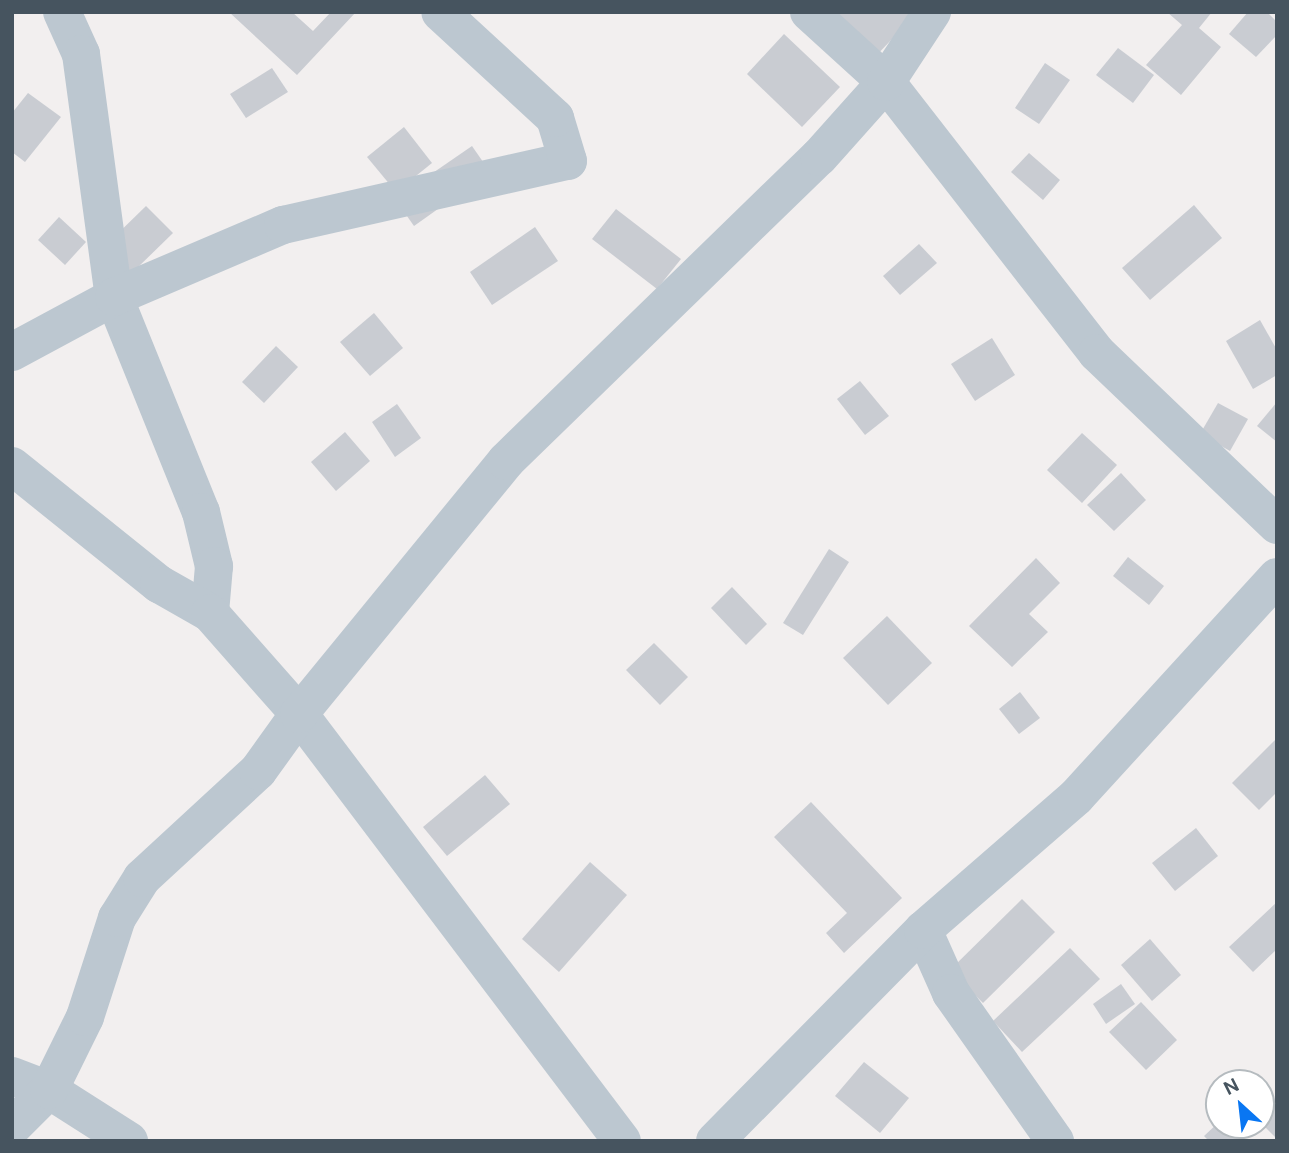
<!DOCTYPE html>
<style>
body{margin:0}
#map{position:relative;width:1289px;height:1153px;overflow:hidden;background:#f2efef;font-family:"DM Sans",sans-serif}
div>[style]{position:absolute}
[style*='--x']{left:calc(var(--x)*1px);top:calc(var(--y)*1px);width:calc(var(--w)*1px);rotate:calc(var(--a)*1deg)}
.building>*{inset:0;background:#c9ccd2}
.minor>*{height:38px;margin:-19px;padding:0 19px;transform-origin:19px;border-radius:19px;background:#bcc7d0}
span{translate:-50% -50%;white-space:nowrap;text-align:center;line-height:1.15;-webkit-text-stroke:5px #fff;paint-order:stroke}
.frame{position:absolute;inset:0;border:14px solid #46545f;pointer-events:none}
.north{position:absolute;left:1205px;top:1069px;width:70px;height:70px;box-sizing:border-box;background:#fff;border:2px solid #b5bbbf;border-radius:50%;rotate:333deg;font-size:19px;font-weight:700;line-height:28px;text-align:center;color:#46545f}
.north::after{content:'';display:block;margin:auto;width:24px;height:32px;background:#0976f2;clip-path:polygon(50% 0,100% 100%,50% 72%,0 100%)}
</style>
<div id="map">
<div class="building">
<i style="clip-path:polygon(229px 12px,292px 12px,313px 31px,331px 12px,356px 12px,297px 75px)"></i>
<i style="clip-path:polygon(836px 12px,918px 12px,871px 61px)"></i>
<i style="clip-path:polygon(1167px 12px,1212px 12px,1199px 28px,1221px 47px,1181px 95px,1146px 65px,1182px 25px)"></i>
<i style="clip-path:polygon(1248px 12px,1267px 12px,1277px 22px,1277px 35px,1256px 57px,1229px 34px)"></i>
<i style="clip-path:polygon(784px 34px,840px 87px,802px 127px,747px 74px)"></i>
<i style="clip-path:polygon(1118px 48px,1154px 75px,1133px 103px,1096px 75px)"></i>
<i style="clip-path:polygon(1045px 63px,1070px 80px,1039px 124px,1015px 108px)"></i>
<i style="clip-path:polygon(272px 68px,288px 92px,246px 118px,230px 94px)"></i>
<i style="clip-path:polygon(28px 93px,61px 117px,25px 162px,12px 152px,12px 113px)"></i>
<i style="clip-path:polygon(404px 127px,432px 163px,396px 192px,367px 157px)"></i>
<i style="clip-path:polygon(472px 146px,490px 172px,414px 226px,395px 199px)"></i>
<i style="clip-path:polygon(1029px 153px,1060px 180px,1043px 200px,1011px 172px)"></i>
<i style="clip-path:polygon(1194px 205px,1222px 238px,1150px 300px,1122px 268px)"></i>
<i style="clip-path:polygon(146px 206px,173px 233px,132px 273px,105px 246px)"></i>
<i style="clip-path:polygon(616px 209px,681px 259px,657px 289px,592px 239px)"></i>
<i style="clip-path:polygon(59px 217px,86px 242px,65px 265px,38px 240px)"></i>
<i style="clip-path:polygon(535px 227px,558px 261px,492px 305px,470px 272px)"></i>
<i style="clip-path:polygon(919px 244px,937px 263px,900px 295px,883px 276px)"></i>
<i style="clip-path:polygon(374px 313px,403px 348px,370px 376px,340px 342px)"></i>
<i style="clip-path:polygon(1260px 320px,1277px 350px,1277px 375px,1253px 389px,1226px 341px)"></i>
<i style="clip-path:polygon(992px 338px,1015px 375px,975px 401px,951px 364px)"></i>
<i style="clip-path:polygon(276px 346px,298px 367px,264px 403px,242px 382px)"></i>
<i style="clip-path:polygon(860px 381px,889px 416px,865px 435px,837px 399px)"></i>
<i style="clip-path:polygon(1277px 402px,1277px 442px,1257px 426px)"></i>
<i style="clip-path:polygon(1218px 403px,1248px 419px,1230px 451px,1200px 434px)"></i>
<i style="clip-path:polygon(397px 404px,421px 438px,395px 457px,372px 422px)"></i>
<i style="clip-path:polygon(345px 432px,370px 461px,336px 491px,311px 462px)"></i>
<i style="clip-path:polygon(1082px 433px,1117px 465px,1082px 503px,1047px 470px)"></i>
<i style="clip-path:polygon(1121px 473px,1146px 500px,1114px 531px,1087px 505px)"></i>
<i style="clip-path:polygon(829px 549px,849px 562px,803px 635px,783px 623px)"></i>
<i style="clip-path:polygon(1128px 557px,1164px 586px,1149px 605px,1113px 576px)"></i>
<i style="clip-path:polygon(1036px 558px,1060px 583px,1029px 614px,1048px 632px,1012px 667px,969px 626px)"></i>
<i style="clip-path:polygon(732px 587px,767px 624px,746px 645px,711px 608px)"></i>
<i style="clip-path:polygon(887px 616px,932px 663px,888px 705px,843px 658px)"></i>
<i style="clip-path:polygon(654px 643px,688px 677px,660px 705px,626px 670px)"></i>
<i style="clip-path:polygon(1020px 692px,1040px 718px,1019px 734px,999px 709px)"></i>
<i style="clip-path:polygon(1277px 738px,1277px 792px,1259px 810px,1232px 783px)"></i>
<i style="clip-path:polygon(485px 775px,510px 804px,447px 856px,423px 827px)"></i>
<i style="clip-path:polygon(811px 802px,902px 898px,844px 953px,826px 933px,847px 913px,774px 837px)"></i>
<i style="clip-path:polygon(1196px 828px,1218px 856px,1175px 891px,1152px 863px)"></i>
<i style="clip-path:polygon(590px 862px,627px 895px,559px 972px,522px 939px)"></i>
<i style="clip-path:polygon(1022px 899px,1055px 932px,983px 1003px,950px 970px)"></i>
<i style="clip-path:polygon(1277px 902px,1277px 949px,1253px 972px,1229px 947px)"></i>
<i style="clip-path:polygon(1150px 939px,1181px 975px,1152px 1001px,1121px 965px)"></i>
<i style="clip-path:polygon(1070px 948px,1100px 979px,1022px 1052px,993px 1021px)"></i>
<i style="clip-path:polygon(1121px 984px,1135px 1004px,1106px 1024px,1093px 1004px)"></i>
<i style="clip-path:polygon(1141px 1002px,1177px 1040px,1146px 1070px,1109px 1032px)"></i>
<i style="clip-path:polygon(864px 1062px,909px 1098px,880px 1133px,835px 1096px)"></i>
<i style="clip-path:polygon(1277px 1102px,1277px 1139px,1261px 1123px)"></i>
<i style="clip-path:polygon(1219px 1122px,1219px 1125px,1258px 1125px,1241px 1141px,1209px 1141px,1204px 1136px)"></i>
</div>
<div class="minor">
<i style="--x:62;--y:12;--w:46;--a:65.7"></i>
<i style="--x:81;--y:54;--w:245;--a:82.3"></i>
<i style="--x:114;--y:297;--w:232;--a:68"></i>
<i style="--x:201;--y:512;--w:56;--a:76.5"></i>
<i style="--x:214;--y:566;--w:47;--a:94.9"></i>
<i style="--x:809;--y:12;--w:104;--a:42.3"></i>
<i style="--x:886;--y:82;--w:343;--a:52.1"></i>
<i style="--x:1097;--y:353;--w:249;--a:43.7"></i>
<i style="--x:12;--y:352;--w:116;--a:-28.3"></i>
<i style="--x:114;--y:297;--w:184;--a:-23.1"></i>
<i style="--x:283;--y:225;--w:292;--a:-12.7"></i>
<i style="--x:568;--y:161;--w:45;--a:-106.8"></i>
<i style="--x:555;--y:118;--w:156;--a:-137.3"></i>
<i style="--x:12;--y:466;--w:189;--a:38.8"></i>
<i style="--x:159;--y:584;--w:59;--a:29.6"></i>
<i style="--x:210;--y:613;--w:135;--a:48.6"></i>
<i style="--x:299;--y:714;--w:535;--a:52.89"></i>
<i style="--x:923;--y:930;--w:69;--a:66"></i>
<i style="--x:951;--y:993;--w:181;--a:54.9"></i>
<i style="--x:12;--y:1076;--w:40;--a:21"></i>
<i style="--x:49;--y:1090;--w:95;--a:32.5"></i>
<i style="--x:12;--y:1127;--w:52;--a:-45"></i>
<i style="--x:49;--y:1090;--w:81;--a:-63.7"></i>
<i style="--x:85;--y:1017;--w:104;--a:-72.1"></i>
<i style="--x:117;--y:918;--w:47;--a:-58"></i>
<i style="--x:142;--y:878;--w:158;--a:-42.7"></i>
<i style="--x:258;--y:771;--w:70;--a:-54.3"></i>
<i style="--x:299;--y:714;--w:327;--a:-50.7"></i>
<i style="--x:506;--y:461;--w:436;--a:-44.2"></i>
<i style="--x:819;--y:157;--w:101;--a:-48.2"></i>
<i style="--x:886;--y:82;--w:84;--a:-56.7"></i>
<i style="--x:715;--y:1141;--w:296;--a:-45.4"></i>
<i style="--x:923;--y:930;--w:203;--a:-41"></i>
<i style="--x:1076;--y:797;--w:298;--a:-47.6"></i>
</div>
<div class="frame"></div>
<div class="north">N</div>
</div>
